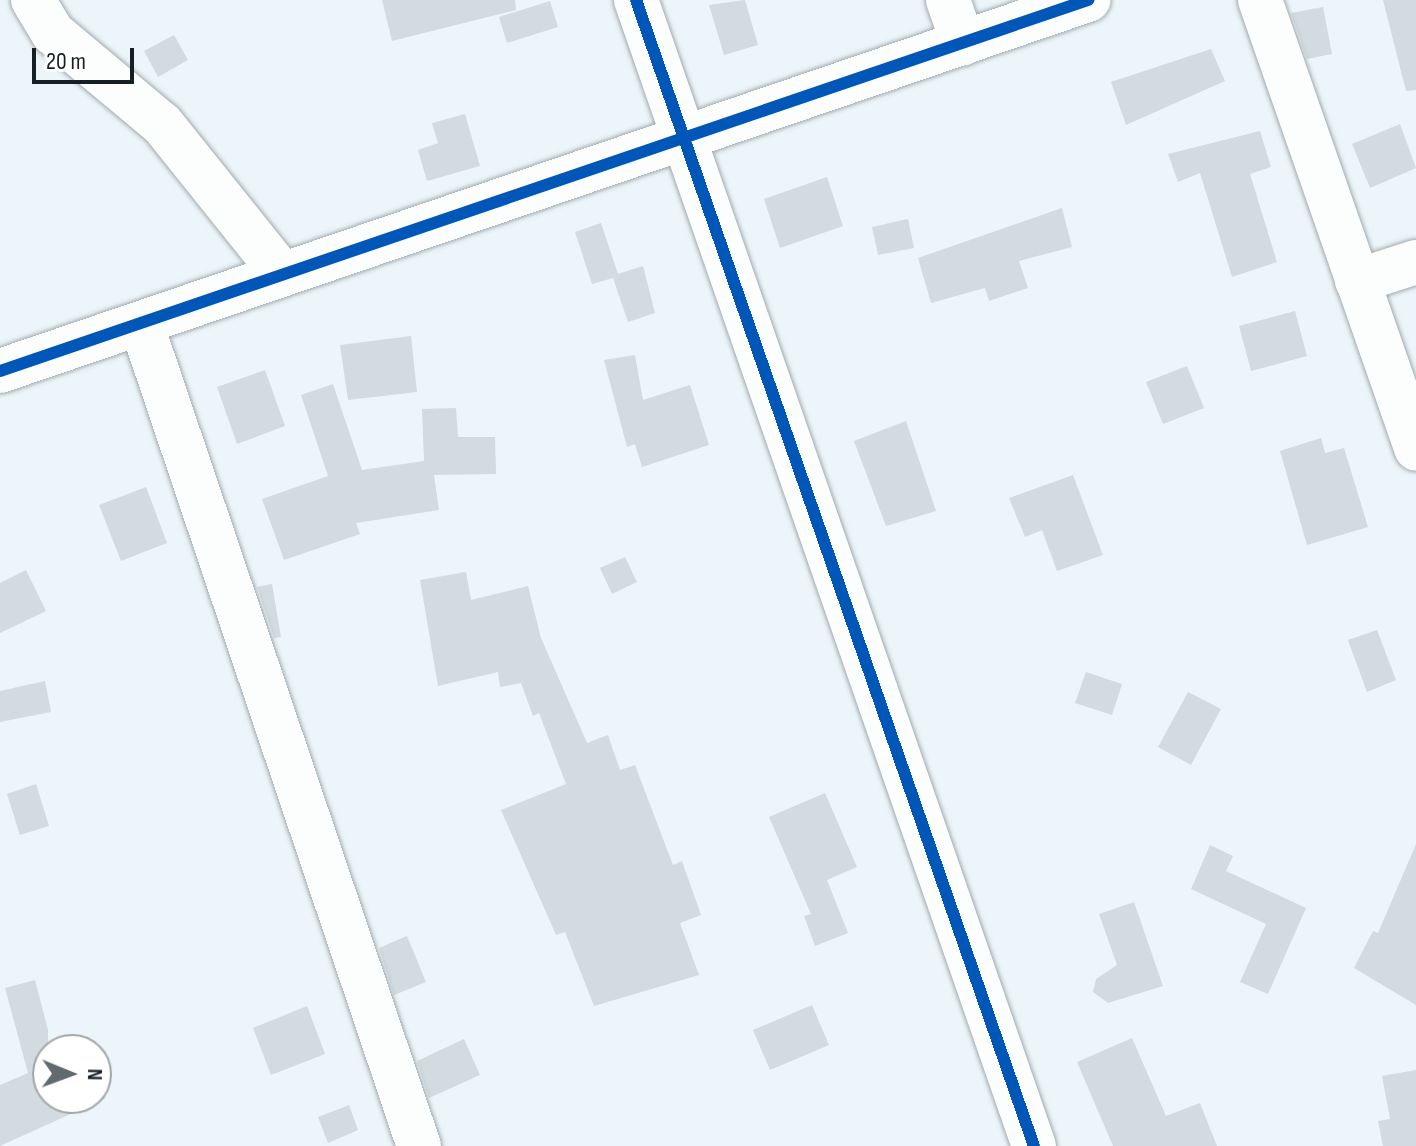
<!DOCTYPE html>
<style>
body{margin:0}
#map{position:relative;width:1416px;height:1146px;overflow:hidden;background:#ecf5f9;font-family:"Sofia Sans Condensed",sans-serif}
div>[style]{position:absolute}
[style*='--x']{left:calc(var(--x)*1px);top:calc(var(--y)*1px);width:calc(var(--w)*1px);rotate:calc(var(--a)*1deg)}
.building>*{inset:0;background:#d2dbdf}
.roads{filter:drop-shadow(0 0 2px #a1aaae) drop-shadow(0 0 2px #a1aaae)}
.minor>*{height:44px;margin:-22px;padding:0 22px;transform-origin:22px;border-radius:22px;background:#fcfefe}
.cycleway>*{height:12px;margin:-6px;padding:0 6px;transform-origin:6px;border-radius:6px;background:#0057b8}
span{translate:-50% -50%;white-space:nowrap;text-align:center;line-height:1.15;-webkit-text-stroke:8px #fff;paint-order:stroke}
.north{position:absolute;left:32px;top:1034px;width:80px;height:80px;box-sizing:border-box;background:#fff;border:2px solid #a2a6a7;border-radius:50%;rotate:91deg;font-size:22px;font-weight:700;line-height:32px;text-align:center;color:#162024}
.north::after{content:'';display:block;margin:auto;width:28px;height:36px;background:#616b6f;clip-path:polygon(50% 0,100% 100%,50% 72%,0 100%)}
.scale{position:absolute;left:32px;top:48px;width:102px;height:36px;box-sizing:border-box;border:4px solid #162024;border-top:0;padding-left:10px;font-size:24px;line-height:28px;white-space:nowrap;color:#162024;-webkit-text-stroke:6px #fff;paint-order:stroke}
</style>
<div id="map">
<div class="building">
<i style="clip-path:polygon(382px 0,515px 0,516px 10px,392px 41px)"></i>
<i style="clip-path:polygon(745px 0,758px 45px,724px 55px,709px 5px)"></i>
<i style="clip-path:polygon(1383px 0,1416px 0,1416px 90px,1406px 91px)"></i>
<i style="clip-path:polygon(550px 1px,558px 27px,507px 43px,499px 17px)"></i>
<i style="clip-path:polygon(1323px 7px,1332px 54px,1307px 59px,1291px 13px)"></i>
<i style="clip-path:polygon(174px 35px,188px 60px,158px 77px,144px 51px)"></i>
<i style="clip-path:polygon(1211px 49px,1225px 81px,1126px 125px,1111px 82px)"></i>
<i style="clip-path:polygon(465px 114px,480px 166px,427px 181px,418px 150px,438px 143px,432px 123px)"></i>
<i style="clip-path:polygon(1400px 124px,1416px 168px,1370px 188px,1352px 144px)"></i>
<i style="clip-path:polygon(1260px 131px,1271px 167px,1250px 174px,1277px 262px,1232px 277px,1200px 173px,1178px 182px,1168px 154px)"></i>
<i style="clip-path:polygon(827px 177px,843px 226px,780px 248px,764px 199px)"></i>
<i style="clip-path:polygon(1062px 208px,1072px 247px,1019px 261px,1028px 288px,989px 301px,985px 288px,931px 303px,918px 258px)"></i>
<i style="clip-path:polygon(908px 219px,914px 248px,878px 255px,872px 227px)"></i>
<i style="clip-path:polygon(601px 223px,618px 274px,643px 266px,655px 313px,628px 322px,613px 278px,592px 284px,575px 232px)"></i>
<i style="clip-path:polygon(1295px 311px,1307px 356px,1251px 371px,1239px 326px)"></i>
<i style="clip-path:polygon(411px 336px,417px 392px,348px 400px,340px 345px)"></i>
<i style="clip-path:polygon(635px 355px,643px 400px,690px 385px,709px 445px,642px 467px,635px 444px,627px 447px,604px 360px)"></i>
<i style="clip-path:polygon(1187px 366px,1204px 408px,1163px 424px,1146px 382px)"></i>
<i style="clip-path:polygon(265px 370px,285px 426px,237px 444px,217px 387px)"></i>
<i style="clip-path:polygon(333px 384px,362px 470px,424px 461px,422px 409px,456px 408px,458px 437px,495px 437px,496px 474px,434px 475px,439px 510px,356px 523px,360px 534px,284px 560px,262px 499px,328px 476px,301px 395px)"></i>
<i style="clip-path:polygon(906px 421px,936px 511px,886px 526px,854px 441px)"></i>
<i style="clip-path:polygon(1321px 438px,1325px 453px,1344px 448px,1368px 527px,1307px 545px,1280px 451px)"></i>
<i style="clip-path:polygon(1073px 475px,1103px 555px,1057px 571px,1042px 530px,1025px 537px,1009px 498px)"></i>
<i style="clip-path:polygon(146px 487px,167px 543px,121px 561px,99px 505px)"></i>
<i style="clip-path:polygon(625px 557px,637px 582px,612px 594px,600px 568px)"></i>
<i style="clip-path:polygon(26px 570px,46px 611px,0 633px,0 583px)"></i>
<i style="clip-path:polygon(466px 572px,471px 600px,528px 586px,541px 638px,587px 743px,608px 735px,620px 770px,635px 765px,673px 865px,682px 861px,701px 915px,680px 923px,699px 975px,594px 1006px,565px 932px,556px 935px,501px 810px,566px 784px,539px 713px,533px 716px,521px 683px,500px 687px,498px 672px,438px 686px,420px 580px)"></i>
<i style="clip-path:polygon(272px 584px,281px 637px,274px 638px,257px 587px)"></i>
<i style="clip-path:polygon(1377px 630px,1396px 680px,1367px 692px,1348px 640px)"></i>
<i style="clip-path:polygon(1086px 672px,1122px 684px,1112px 715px,1075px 703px)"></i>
<i style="clip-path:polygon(45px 681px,51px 712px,0 722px,0 691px)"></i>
<i style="clip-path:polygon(1188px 692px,1221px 709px,1191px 765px,1158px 747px)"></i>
<i style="clip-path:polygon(36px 784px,49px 826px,20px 835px,7px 794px)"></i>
<i style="clip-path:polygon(825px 793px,857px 867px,827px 880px,848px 933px,815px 946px,804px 916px,811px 914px,769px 817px)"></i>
<i style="clip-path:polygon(1416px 844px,1416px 1005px,1354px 968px,1373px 931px,1378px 933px)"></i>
<i style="clip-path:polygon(1210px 845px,1233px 856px,1226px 871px,1306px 908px,1268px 994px,1240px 982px,1266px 924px,1191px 889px)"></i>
<i style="clip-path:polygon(1134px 902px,1163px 986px,1108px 1003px,1093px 992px,1096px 979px,1117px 965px,1099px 914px)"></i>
<i style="clip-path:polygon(407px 936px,426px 982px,394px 995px,379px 948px)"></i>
<i style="clip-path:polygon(35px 980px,48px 1030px,48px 1098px,106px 1098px,0 1146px,0 1085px,28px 1073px,5px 988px)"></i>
<i style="clip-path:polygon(812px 1005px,829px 1045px,770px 1070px,753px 1030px)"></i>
<i style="clip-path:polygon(307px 1006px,325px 1054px,271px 1075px,253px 1028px)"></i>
<i style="clip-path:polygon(1132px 1038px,1166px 1116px,1200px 1103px,1217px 1146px,1113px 1146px,1077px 1062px)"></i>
<i style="clip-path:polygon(464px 1039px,480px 1075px,429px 1098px,417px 1061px)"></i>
<i style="clip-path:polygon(1416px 1070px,1416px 1146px,1383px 1146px,1378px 1121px,1390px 1119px,1382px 1076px)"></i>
<i style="clip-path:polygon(349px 1105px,358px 1130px,328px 1143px,318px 1117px)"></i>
</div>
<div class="roads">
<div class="minor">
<i style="--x:33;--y:0;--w:39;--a:59"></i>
<i style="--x:53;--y:33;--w:142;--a:39.9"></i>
<i style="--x:162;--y:124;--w:192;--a:51.3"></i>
<i style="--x:636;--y:0;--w:1213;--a:70.85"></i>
<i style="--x:948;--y:0;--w:46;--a:70.8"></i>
<i style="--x:1260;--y:0;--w:475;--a:70.8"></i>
<i style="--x:1357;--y:281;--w:62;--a:-17.9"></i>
<i style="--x:141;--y:323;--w:869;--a:71.34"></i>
<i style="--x:0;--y:371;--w:1150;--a:-18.83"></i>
</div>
</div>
<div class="cycleway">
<i style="--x:636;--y:0;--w:1213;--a:70.85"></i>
<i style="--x:0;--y:371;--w:1150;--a:-18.83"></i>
</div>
<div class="north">N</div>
<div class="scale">20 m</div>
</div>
